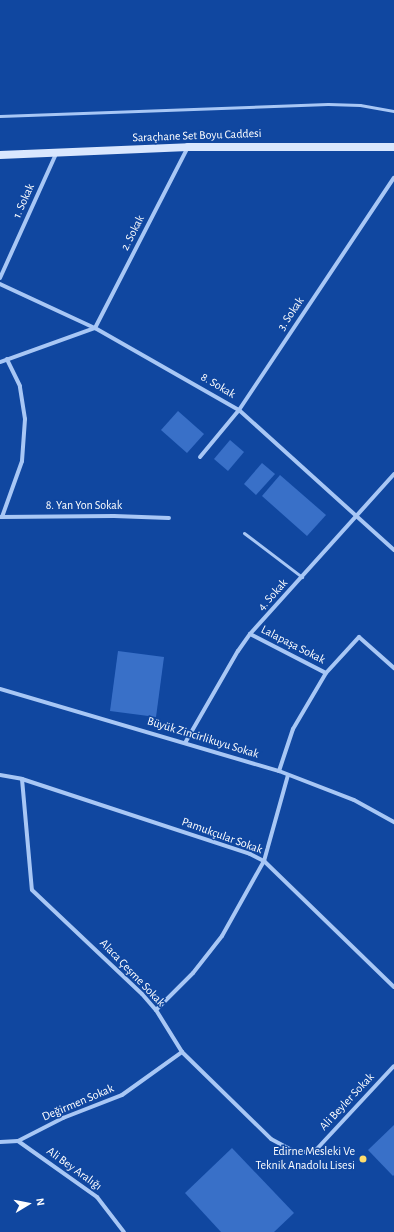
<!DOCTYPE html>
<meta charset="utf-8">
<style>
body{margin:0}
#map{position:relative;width:394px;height:1232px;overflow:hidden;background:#1047a0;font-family:"Alegreya Sans",sans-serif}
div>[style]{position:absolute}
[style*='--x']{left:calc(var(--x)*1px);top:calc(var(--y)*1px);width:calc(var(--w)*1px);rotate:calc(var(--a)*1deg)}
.building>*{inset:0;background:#3970c8}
.lane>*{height:3px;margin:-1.5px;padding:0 1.5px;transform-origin:1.5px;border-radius:1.5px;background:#a8c7f5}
.street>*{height:4px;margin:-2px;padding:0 2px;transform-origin:2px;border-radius:2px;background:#a8c7f5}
.secondary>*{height:8px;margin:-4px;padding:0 4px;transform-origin:4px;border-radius:4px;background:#d9e7fe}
.dots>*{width:11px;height:11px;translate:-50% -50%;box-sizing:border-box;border:2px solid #1047a0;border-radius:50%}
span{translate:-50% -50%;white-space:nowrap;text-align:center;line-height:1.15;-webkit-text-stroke:3px #1047a0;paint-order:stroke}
.street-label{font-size:12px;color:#fff}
.poi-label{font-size:12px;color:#fff}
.right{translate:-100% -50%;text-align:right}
.north{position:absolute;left:8px;top:1184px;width:40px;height:40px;-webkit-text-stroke:3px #1047a0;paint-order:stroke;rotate:80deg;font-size:11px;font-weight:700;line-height:16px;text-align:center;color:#fff}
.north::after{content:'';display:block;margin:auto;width:14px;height:18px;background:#fff;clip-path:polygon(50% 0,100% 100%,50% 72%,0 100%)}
</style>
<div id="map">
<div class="building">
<i style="clip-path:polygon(178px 411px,204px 434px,187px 453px,161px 430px)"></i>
<i style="clip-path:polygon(230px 440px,244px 452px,228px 471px,214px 459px)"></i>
<i style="clip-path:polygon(262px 463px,275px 474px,256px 495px,244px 484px)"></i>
<i style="clip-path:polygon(280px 475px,326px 515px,307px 536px,262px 496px)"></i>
<i style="clip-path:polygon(118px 651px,164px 657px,156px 717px,110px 711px)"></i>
<i style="clip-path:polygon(394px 1125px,394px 1175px,393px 1176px,368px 1150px)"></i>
<i style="clip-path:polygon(232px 1148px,294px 1213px,274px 1232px,221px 1232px,185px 1193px)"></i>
</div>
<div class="lane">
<i style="--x:0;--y:116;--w:328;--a:-2.1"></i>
<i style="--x:328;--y:104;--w:32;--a:2"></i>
<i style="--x:360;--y:105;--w:35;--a:10"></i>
<i style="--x:244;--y:533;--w:73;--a:37.2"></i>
</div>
<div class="street">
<i style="--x:0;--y:278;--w:136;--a:-65.7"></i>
<i style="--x:0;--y:284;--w:105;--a:24.9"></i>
<i style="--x:95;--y:328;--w:166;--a:29.7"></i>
<i style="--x:239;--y:410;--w:209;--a:42.1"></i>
<i style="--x:0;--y:362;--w:101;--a:-19.7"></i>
<i style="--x:95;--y:328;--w:203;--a:-62.8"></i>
<i style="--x:200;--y:457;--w:61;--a:-50.3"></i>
<i style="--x:239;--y:410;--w:279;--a:-56.3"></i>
<i style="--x:0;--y:517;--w:114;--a:-0.5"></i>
<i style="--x:114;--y:516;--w:55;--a:2.1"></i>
<i style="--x:2;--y:517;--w:59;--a:-70.3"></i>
<i style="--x:22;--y:461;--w:42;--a:-85.9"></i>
<i style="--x:25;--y:419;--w:33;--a:-99"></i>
<i style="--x:20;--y:386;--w:30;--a:-116"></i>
<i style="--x:250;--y:634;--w:85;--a:27.2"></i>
<i style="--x:0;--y:689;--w:291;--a:16.4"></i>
<i style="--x:279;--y:771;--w:80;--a:21.1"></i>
<i style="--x:354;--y:800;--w:46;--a:28.8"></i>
<i style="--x:185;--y:743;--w:106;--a:-60.1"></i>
<i style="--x:238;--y:651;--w:21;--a:-55"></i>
<i style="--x:250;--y:634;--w:215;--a:-48"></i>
<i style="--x:279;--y:771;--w:44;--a:-71.6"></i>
<i style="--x:293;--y:729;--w:65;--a:-59.5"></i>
<i style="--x:326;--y:673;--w:49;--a:-47.5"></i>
<i style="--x:359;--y:637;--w:47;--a:41.5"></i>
<i style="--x:0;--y:775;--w:22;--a:10"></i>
<i style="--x:22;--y:779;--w:240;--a:18.2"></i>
<i style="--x:250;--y:854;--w:16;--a:27"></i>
<i style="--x:264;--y:861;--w:181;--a:44.1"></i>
<i style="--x:22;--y:779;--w:111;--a:84.9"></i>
<i style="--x:32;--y:890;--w:151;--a:43.4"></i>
<i style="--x:142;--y:994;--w:21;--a:49"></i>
<i style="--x:156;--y:1010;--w:49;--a:58.2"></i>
<i style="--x:182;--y:1052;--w:124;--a:44.3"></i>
<i style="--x:271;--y:1139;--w:27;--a:28"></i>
<i style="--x:295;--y:1152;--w:19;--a:0"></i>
<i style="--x:314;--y:1152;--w:117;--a:-47.1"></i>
<i style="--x:156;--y:1010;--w:52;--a:-45"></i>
<i style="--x:193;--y:973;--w:47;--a:-51.9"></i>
<i style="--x:222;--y:936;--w:86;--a:-60.8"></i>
<i style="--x:264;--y:861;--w:89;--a:-74.4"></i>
<i style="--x:18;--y:1141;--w:51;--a:-27.1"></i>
<i style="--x:63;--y:1118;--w:63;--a:-21.3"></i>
<i style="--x:122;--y:1095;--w:74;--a:-35.6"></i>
<i style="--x:0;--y:1142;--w:18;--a:-3"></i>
<i style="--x:18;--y:1141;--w:97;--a:35.3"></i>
<i style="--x:97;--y:1197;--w:44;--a:52.4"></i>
</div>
<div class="secondary">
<i style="--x:0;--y:155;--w:188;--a:-2.4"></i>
<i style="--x:188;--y:147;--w:206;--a:0"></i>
</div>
<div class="dots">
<i style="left:363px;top:1159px;background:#ffdd6d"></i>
</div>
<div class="street-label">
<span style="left:197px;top:136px;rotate:-2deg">Saraçhane Set Boyu Caddesi</span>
<span style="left:24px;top:201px;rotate:-66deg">1. Sokak</span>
<span style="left:133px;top:233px;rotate:-63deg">2. Sokak</span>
<span style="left:291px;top:314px;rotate:-56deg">3. Sokak</span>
<span style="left:218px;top:386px;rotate:31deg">8. Sokak</span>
<span style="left:84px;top:506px">8. Yan Yon Sokak</span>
<span style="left:273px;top:595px;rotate:-48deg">4. Sokak</span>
<span style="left:293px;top:645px;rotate:27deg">Lalapaşa Sokak</span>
<span style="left:203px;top:738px;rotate:17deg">Büyük Zincirlikuyu Sokak</span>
<span style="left:222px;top:836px;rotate:20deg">Pamukçular Sokak</span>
<span style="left:132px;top:973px;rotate:46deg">Alaca Çeşme Sokak</span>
<span style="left:347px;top:1102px;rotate:-47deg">Ali Beyler Sokak</span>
<span style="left:78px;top:1103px;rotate:-23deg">Değirmen Sokak</span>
<span style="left:74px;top:1169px;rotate:36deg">Ali Bey Aralığı</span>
</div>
<div class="poi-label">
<span class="right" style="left:355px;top:1159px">Edirne Mesleki Ve<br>Teknik Anadolu Lisesi</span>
</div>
<div class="north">N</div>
</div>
